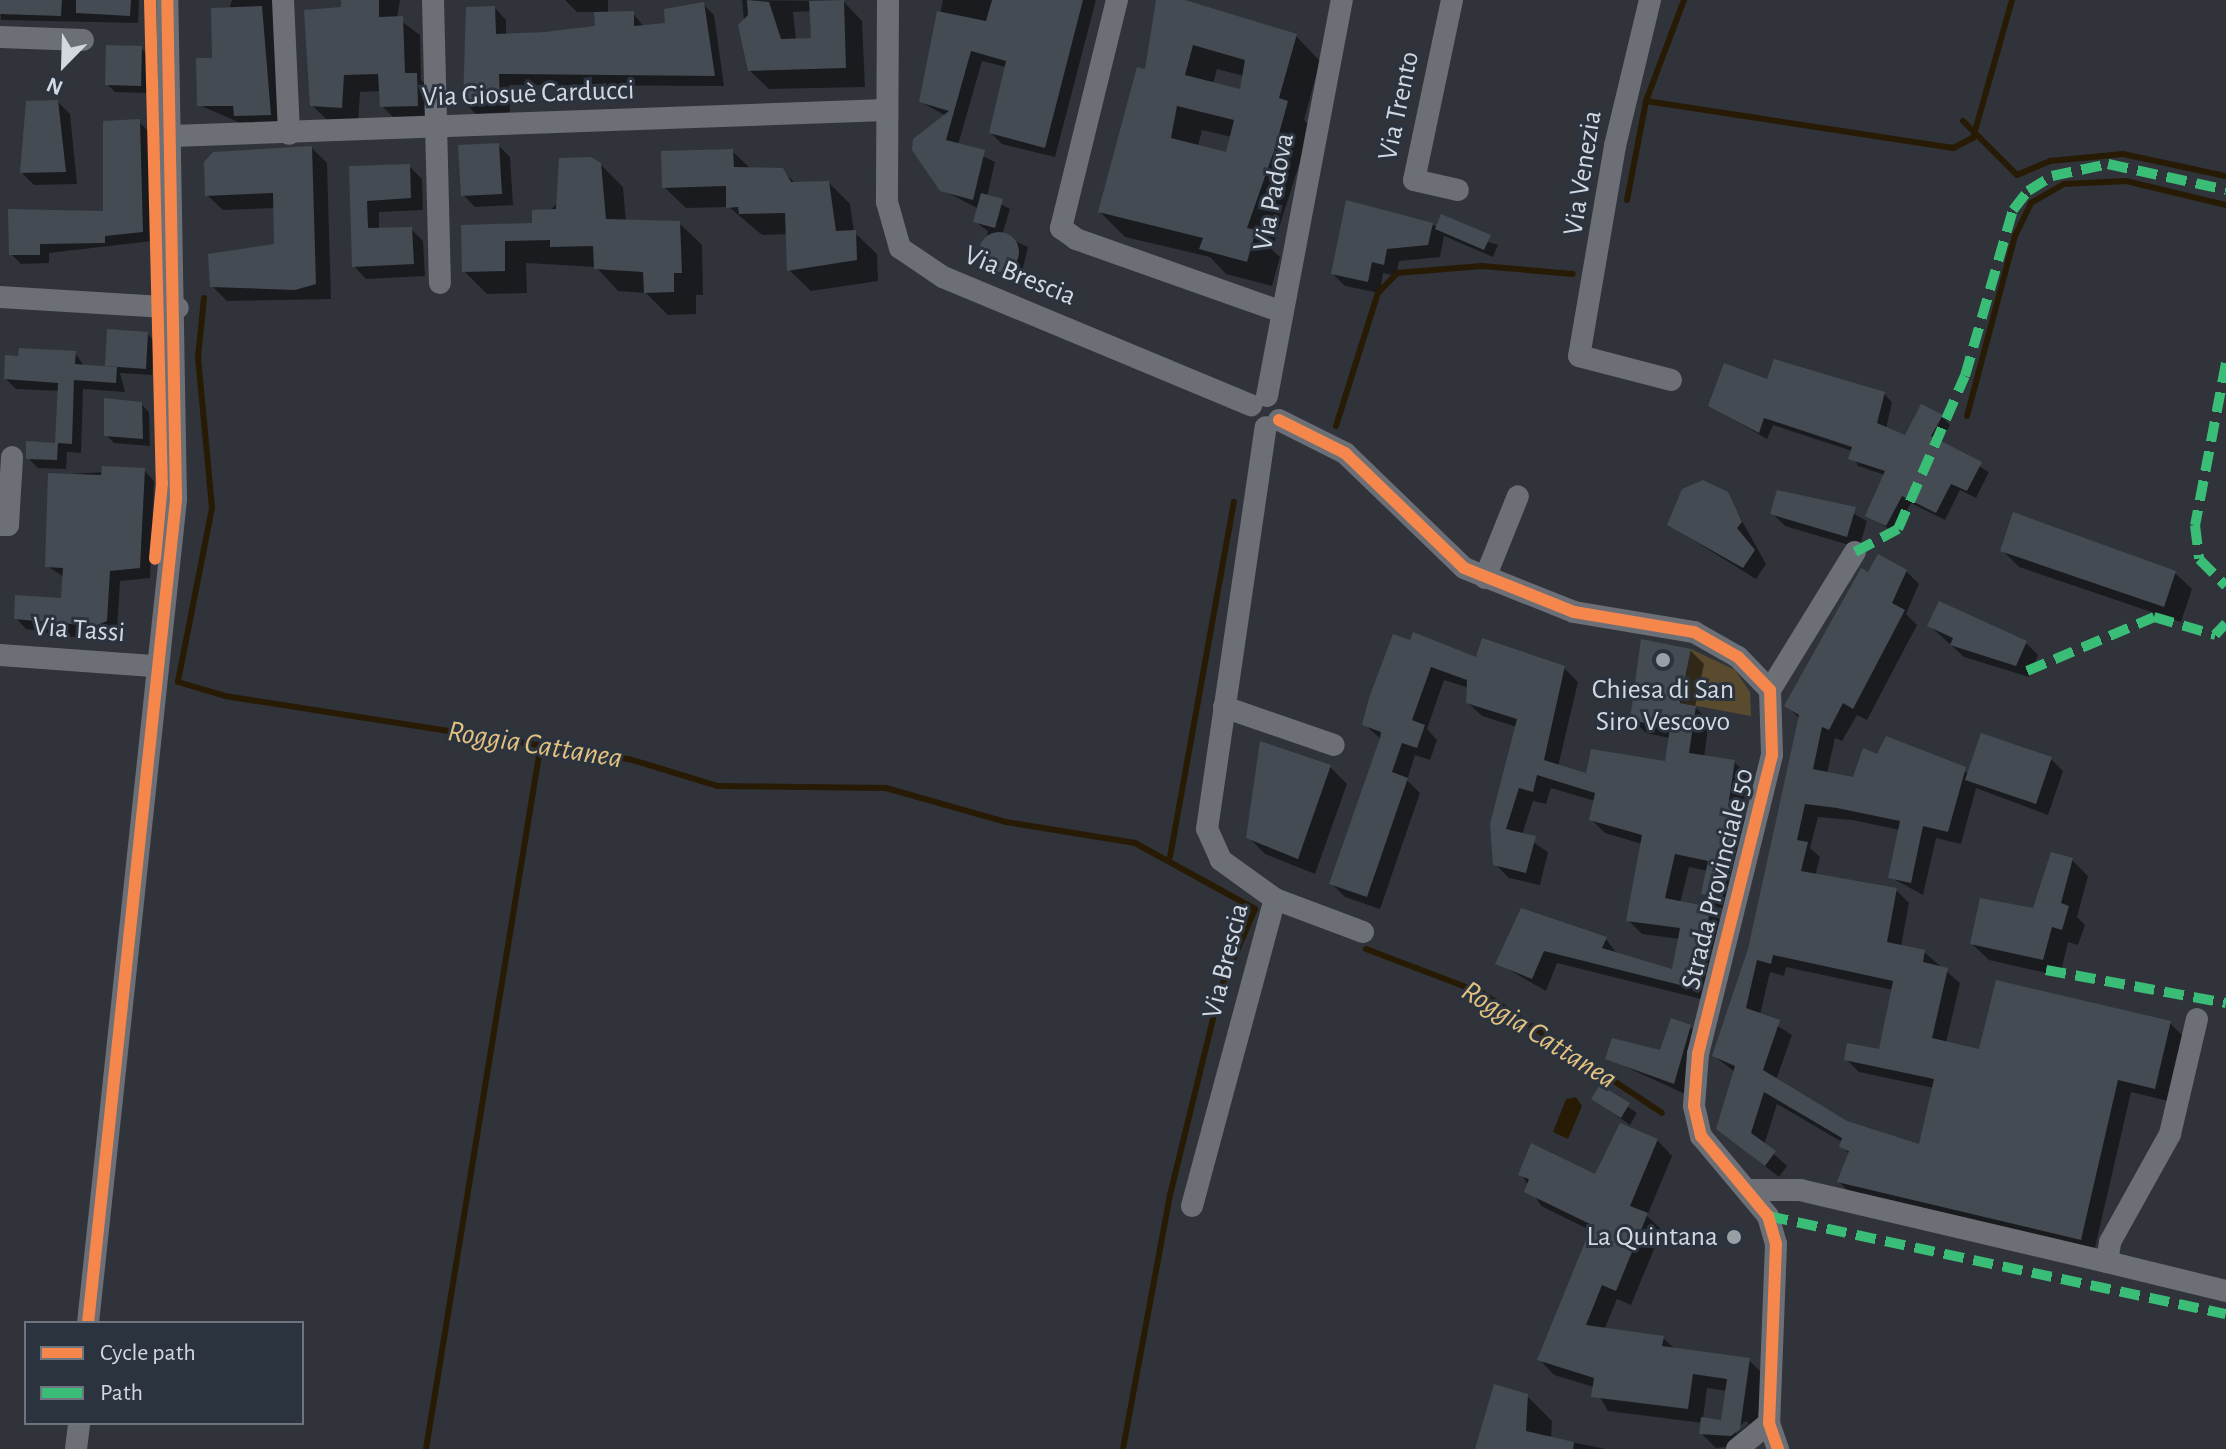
<!DOCTYPE html>
<meta charset="utf-8">
<style>
body{margin:0}
#map{position:relative;width:2226px;height:1449px;overflow:hidden;background:#30343a;font-family:"Alegreya Sans",sans-serif}
div>[style]{position:absolute}
[style*='--x']{left:calc(var(--x)*1px);top:calc(var(--y)*1px);width:calc(var(--w)*1px);rotate:calc(var(--a)*1deg)}
.green>*{inset:0;background:#5a4b2f}
.water>*{inset:0;background:#281b05}
.shadow>*{inset:0;background:#0007}
.stream>*{height:6px;margin:-3px;padding:0 3px;transform-origin:3px;border-radius:3px;background:#281b05}
.building>*{inset:0;background:#444b53}
.round{border-radius:50%}
.minor>*{height:22px;margin:-11px;padding:0 11px;transform-origin:11px;border-radius:11px;background:#6c7076}
.quiet>*{height:10px;margin-top:-5px;transform-origin:0;background:repeating-linear-gradient(90deg,#3abd76 0 20px,transparent 0 30px)}
.cycleway>*{height:12px;margin:-6px;padding:0 6px;transform-origin:6px;border-radius:6px;background:#f5874c}
.dots>*{width:22px;height:22px;translate:-50% -50%;box-sizing:border-box;border:4px solid #2b333f;border-radius:50%}
span{translate:-50% -50%;white-space:nowrap;text-align:center;line-height:1.15;-webkit-text-stroke:6px #2b333f;paint-order:stroke}
.street-label{font-size:28px;color:#d3d8df}
.poi-label{font-size:28px;color:#d3d8df}
.right{translate:-100% -50%;text-align:right}
.water-label{font-size:30px;color:#e3c17f;font-style:italic}
.legend{position:absolute;left:24px;top:1321px;width:280px;height:104px;box-sizing:border-box;background:#2b333f;border:2px solid #6e757f;margin:0;padding:10px 14px;list-style:none;font-size:24px;color:#d3d8df}
.legend li{display:flex;align-items:center;gap:16px;height:40px}
.legend b{width:40px;border:2px solid #6e757f}
.north{position:absolute;left:24px;top:24px;width:80px;height:80px;-webkit-text-stroke:6px #2b333f;paint-order:stroke;rotate:203deg;font-size:22px;font-weight:700;line-height:32px;text-align:center;color:#d3d8df}
.north::after{content:'';display:block;margin:auto;width:28px;height:36px;background:#d3d8df;clip-path:polygon(50% 0,100% 100%,50% 72%,0 100%)}
</style>
<div id="map">
<div class="green">
<i style="clip-path:polygon(1691px 649px,1735px 670px,1750px 692px,1751px 716px,1681px 703px)"></i>
</div>
<div class="water">
<i style="clip-path:polygon(1576px 1097px,1582px 1106px,1568px 1139px,1553px 1132px,1566px 1099px)"></i>
</div>
<div class="shadow">
<i style="clip-path:polygon(0 0,139px 0,138px 23px,1px 20px)"></i>
<i style="clip-path:polygon(232px 0,274px 0,280px 124px,245px 125px,199px 105px)"></i>
<i style="clip-path:polygon(343px 0,400px 0,397px 18px,420px 35px,421px 80px,433px 92px,434px 122px,399px 123px,382px 106px,381px 91px,360px 92px,358px 124px,329px 122px,312px 105px,305px 12px,343px 9px)"></i>
<i style="clip-path:polygon(565px 0,608px 0,608px 14px,633px 13px,644px 27px,667px 25px,703px 4px,714px 15px,724px 86px,509px 85px,510px 112px,476px 114px,465px 103px,495px 8px,506px 20px,506px 35px,597px 28px,596px 12px,577px 12px)"></i>
<i style="clip-path:polygon(evenodd,742px 0,843px 1px,862px 21px,865px 87px,769px 89px,749px 70px,742px 0,812px 11px,813px 40px,796px 40px,793px 12px,812px 11px)"></i>
<i style="clip-path:polygon(943px 0,1096px 0,1055px 157px,1002px 144px,991px 133px,1006px 67px,982px 61px,958px 145px,995px 162px,987px 197px,1010px 209px,1002px 235px,1028px 247px,1020px 280px,980px 264px,988px 231px,976px 222px,979px 209px,942px 190px,946px 116px,921px 102px)"></i>
<i style="clip-path:polygon(evenodd,1159px 0,1296px 36px,1320px 61px,1304px 120px,1311px 127px,1272px 250px,1280px 257px,1272px 286px,1226px 274px,1210px 257px,1125px 237px,1100px 212px,1147px 71px,1159px 0,1217px 69px,1244px 76px,1241px 91px,1213px 84px,1217px 69px,1159px 0,1202px 130px,1232px 137px,1227px 154px,1198px 146px,1202px 130px)"></i>
<i style="clip-path:polygon(141px 48px,149px 56px,148px 93px,115px 92px,107px 84px)"></i>
<i style="clip-path:polygon(58px 102px,70px 114px,77px 184px,34px 185px,22px 173px)"></i>
<i style="clip-path:polygon(139px 122px,148px 131px,152px 241px,49px 253px,49px 263px,21px 264px,11px 254px,105px 213px)"></i>
<i style="clip-path:polygon(498px 145px,510px 157px,513px 205px,475px 207px,463px 195px)"></i>
<i style="clip-path:polygon(312px 148px,327px 163px,331px 299px,227px 301px,212px 286px,276px 246px,275px 208px,223px 210px,207px 195px)"></i>
<i style="clip-path:polygon(732px 151px,751px 169px,782px 170px,796px 184px,829px 183px,850px 204px,854px 232px,877px 254px,878px 281px,811px 291px,789px 270px,788px 234px,762px 235px,729px 207px,686px 208px,664px 187px)"></i>
<i style="clip-path:polygon(600px 164px,623px 187px,626px 222px,679px 223px,702px 245px,703px 295px,696px 295px,696px 314px,668px 315px,646px 293px,618px 291px,596px 267px,526px 263px,527px 293px,487px 294px,464px 271px,463px 227px,534px 225px)"></i>
<i style="clip-path:polygon(409px 166px,422px 179px,423px 210px,379px 212px,379px 230px,411px 229px,423px 241px,425px 276px,366px 279px,354px 266px,351px 168px)"></i>
<i style="clip-path:polygon(1432px 225px,1498px 245px,1493px 257px,1444px 236px,1440px 257px,1399px 261px,1396px 276px,1383px 273px,1380px 293px,1345px 286px,1333px 274px)"></i>
<i style="clip-path:polygon(109px 332px,148px 334px,154px 341px,152px 375px,120px 373px,125px 392px,83px 389px,81px 453px,67px 452px,66px 469px,38px 468px,28px 458px,57px 445px,60px 391px,16px 389px,6px 379px,75px 353px,85px 367px,107px 368px)"></i>
<i style="clip-path:polygon(1768px 382px,1884px 394px,1892px 402px,1886px 429px,1906px 437px,1942px 417px,1950px 425px,1940px 443px,1989px 472px,1976px 498px,1960px 490px,1945px 520px,1911px 503px,1895px 533px,1868px 515px,1885px 475px,1858px 466px,1852px 451px,1773px 425px,1767px 439px,1710px 406px)"></i>
<i style="clip-path:polygon(141px 404px,149px 412px,150px 446px,114px 443px,106px 435px)"></i>
<i style="clip-path:polygon(144px 470px,154px 481px,150px 578px,120px 581px,117px 631px,72px 637px,26px 629px,16px 618px,63px 600px,64px 577px,47px 566px,50px 475px)"></i>
<i style="clip-path:polygon(1727px 494px,1766px 564px,1756px 579px,1669px 525px)"></i>
<i style="clip-path:polygon(1832px 502px,1867px 521px,1859px 548px,1785px 526px,1772px 513px)"></i>
<i style="clip-path:polygon(2002px 550px,2175px 573px,2192px 589px,2181px 622px,2019px 567px)"></i>
<i style="clip-path:polygon(evenodd,1906px 571px,1919px 584px,1906px 614px,1917px 625px,1867px 720px,1857px 715px,1842px 741px,1835px 738px,1827px 774px,1854px 779px,1878px 757px,1970px 773px,2051px 759px,2063px 771px,2048px 815px,1976px 788px,1961px 844px,1936px 838px,1923px 895px,1890px 877px,1900px 830px,1852px 820px,1818px 817px,1810px 848px,1820px 857px,1815px 876px,1896px 890px,1909px 903px,1901px 947px,1924px 952px,1960px 983px,1946px 1043px,1981px 1051px,2170px 1023px,2183px 1036px,2168px 1101px,2131px 1092px,2094px 1252px,1852px 1195px,1839px 1182px,1849px 1155px,1842px 1142px,1777px 1104px,1764px 1145px,1787px 1166px,1779px 1177px,1718px 1129px,1735px 1072px,1714px 1056px,1750px 950px,1800px 719px,1787px 706px,1869px 575px,1906px 571px,1786px 967px,1893px 990px,1880px 1052px,1846px 1059px,1859px 1072px,1934px 1088px,1921px 1147px,1846px 1122px,1776px 1080px,1792px 1035px,1760px 1015px,1770px 972px,1784px 976px,1786px 967px)"></i>
<i style="clip-path:polygon(1930px 626px,2026px 643px,2038px 655px,2029px 677px,1964px 657px)"></i>
<i style="clip-path:polygon(1395px 637px,1478px 659px,1564px 668px,1578px 682px,1558px 767px,1588px 775px,1666px 764px,1670px 738px,1646px 733px,1632px 719px,1690px 650px,1704px 664px,1695px 707px,1709px 721px,1704px 757px,1734px 762px,1748px 775px,1742px 813px,1755px 826px,1735px 911px,1716px 907px,1703px 893px,1708px 871px,1689px 867px,1680px 903px,1709px 909px,1723px 923px,1713px 1002px,1557px 963px,1546px 991px,1497px 963px,1522px 910px,1606px 939px,1618px 955px,1674px 971px,1680px 939px,1642px 934px,1628px 920px,1642px 844px,1605px 833px,1591px 819px,1595px 801px,1551px 788px,1546px 804px,1533px 801px,1522px 835px,1548px 852px,1540px 885px,1509px 878px,1495px 864px,1517px 727px,1482px 716px,1468px 703px,1469px 688px,1444px 680px,1427px 729px,1437px 740px,1430px 760px,1415px 755px,1407px 780px,1420px 793px,1380px 909px,1345px 897px,1331px 883px,1381px 739px,1365px 725px)"></i>
<i style="clip-path:polygon(1261px 744px,1330px 767px,1347px 784px,1315px 874px,1265px 854px,1248px 837px)"></i>
<i style="clip-path:polygon(2072px 860px,2088px 876px,2077px 917px,2085px 925px,2078px 945px,2068px 942px,2060px 976px,1989px 960px,1972px 944px,2035px 910px)"></i>
<i style="clip-path:polygon(1690px 1027px,1701px 1038px,1685px 1094px,1607px 1058px,1661px 1052px)"></i>
<i style="clip-path:polygon(1600px 1087px,1637px 1113px,1630px 1125px,1593px 1099px)"></i>
<i style="clip-path:polygon(evenodd,1657px 1140px,1672px 1156px,1647px 1216px,1662px 1230px,1631px 1305px,1617px 1299px,1605px 1328px,1663px 1338px,1676px 1350px,1749px 1360px,1764px 1375px,1754px 1444px,1716px 1448px,1701px 1433px,1703px 1423px,1608px 1411px,1594px 1387px,1554px 1375px,1540px 1360px,1592px 1231px,1541px 1206px,1521px 1174px,1596px 1177px,1657px 1140px,1707px 1388px,1727px 1391px,1723px 1422px,1703px 1419px,1707px 1388px,1657px 1140px,1746px 1421px,1749px 1424px,1736px 1434px,1736px 1429px,1746px 1421px)"></i>
<i style="clip-path:polygon(1527px 1396px,1552px 1421px,1551px 1438px,1606px 1449px,1477px 1449px)"></i>
</div>
<div class="stream">
<i style="--x:1646;--y:101;--w:108;--a:-69.4"></i>
<i style="--x:1963;--y:121;--w:76;--a:45"></i>
<i style="--x:2017;--y:175;--w:36;--a:-23"></i>
<i style="--x:2050;--y:161;--w:73;--a:-5.5"></i>
<i style="--x:2123;--y:154;--w:105;--a:12.1"></i>
<i style="--x:1627;--y:200;--w:101;--a:-79.1"></i>
<i style="--x:1646;--y:101;--w:311;--a:8.7"></i>
<i style="--x:1953;--y:148;--w:22;--a:-27"></i>
<i style="--x:1973;--y:138;--w:143;--a:-74.2"></i>
<i style="--x:204;--y:298;--w:59;--a:95.8"></i>
<i style="--x:198;--y:357;--w:152;--a:84.7"></i>
<i style="--x:212;--y:508;--w:177;--a:101.1"></i>
<i style="--x:178;--y:682;--w:49;--a:16.6"></i>
<i style="--x:225;--y:696;--w:409;--a:8.9"></i>
<i style="--x:629;--y:759;--w:93;--a:16.9"></i>
<i style="--x:718;--y:786;--w:168;--a:0.7"></i>
<i style="--x:886;--y:788;--w:125;--a:15.8"></i>
<i style="--x:1006;--y:822;--w:131;--a:9.2"></i>
<i style="--x:1135;--y:843;--w:137;--a:28.8"></i>
<i style="--x:1255;--y:909;--w:88;--a:113.4"></i>
<i style="--x:1220;--y:990;--w:211;--a:103.7"></i>
<i style="--x:1170;--y:1195;--w:258;--a:100.5"></i>
<i style="--x:1967;--y:416;--w:186;--a:-75.1"></i>
<i style="--x:2015;--y:236;--w:37;--a:-64"></i>
<i style="--x:2031;--y:203;--w:38;--a:-30"></i>
<i style="--x:2064;--y:184;--w:62;--a:-2.8"></i>
<i style="--x:2126;--y:181;--w:103;--a:13.5"></i>
<i style="--x:1336;--y:426;--w:139;--a:-72.5"></i>
<i style="--x:1378;--y:293;--w:28;--a:-46"></i>
<i style="--x:1397;--y:273;--w:85;--a:-4.7"></i>
<i style="--x:1482;--y:266;--w:91;--a:5"></i>
<i style="--x:1170;--y:857;--w:361;--a:-79.8"></i>
<i style="--x:1366;--y:949;--w:124;--a:20.8"></i>
<i style="--x:1482;--y:993;--w:216;--a:33.7"></i>
<i style="--x:426;--y:1449;--w:715;--a:-80.75"></i>
</div>
<div class="building">
<i style="clip-path:polygon(0 0,62px 0,61px 16px,0 14px)"></i>
<i style="clip-path:polygon(76px 0,131px 0,130px 16px,76px 13px)"></i>
<i style="clip-path:polygon(341px 0,379px 0,379px 17px,403px 16px,405px 73px,417px 73px,418px 106px,380px 107px,378px 74px,344px 75px,342px 108px,310px 106px,304px 10px,341px 7px)"></i>
<i style="clip-path:polygon(747px 0,769px 2px,781px 39px,811px 38px,809px 1px,844px 0,846px 68px,748px 71px,738px 25px,748px 15px)"></i>
<i style="clip-path:polygon(992px 0,1083px 0,1045px 148px,989px 133px,1006px 61px,971px 51px,946px 140px,985px 150px,973px 200px,940px 191px,912px 150px,913px 139px,949px 111px,919px 102px,937px 11px,986px 21px)"></i>
<i style="clip-path:polygon(evenodd,1156px 0,1185px 0,1297px 34px,1279px 98px,1288px 101px,1276px 145px,1247px 228px,1256px 230px,1247px 262px,1199px 249px,1203px 238px,1098px 212px,1137px 67px,1145px 69px,1156px 0,1193px 45px,1245px 60px,1240px 89px,1185px 75px,1193px 45px,1156px 0,1177px 106px,1234px 120px,1226px 152px,1171px 138px,1177px 106px)"></i>
<i style="clip-path:polygon(704px 2px,715px 76px,499px 74px,500px 102px,463px 103px,466px 7px,495px 6px,496px 34px,544px 32px,595px 26px,594px 12px,634px 11px,634px 26px,665px 23px,664px 9px)"></i>
<i style="clip-path:polygon(262px 6px,271px 115px,234px 116px,233px 106px,197px 106px,196px 58px,212px 58px,211px 8px)"></i>
<i style="clip-path:polygon(106px 45px,142px 46px,141px 86px,105px 85px)"></i>
<i style="clip-path:polygon(58px 100px,66px 172px,20px 173px,26px 101px)"></i>
<i style="clip-path:polygon(140px 119px,143px 232px,105px 236px,105px 243px,40px 244px,40px 255px,9px 255px,8px 209px,103px 211px,103px 121px)"></i>
<i style="clip-path:polygon(499px 143px,502px 194px,461px 196px,458px 145px)"></i>
<i style="clip-path:polygon(312px 146px,316px 284px,295px 290px,210px 287px,208px 254px,274px 244px,273px 193px,205px 196px,204px 162px,213px 152px)"></i>
<i style="clip-path:polygon(733px 149px,734px 167px,783px 168px,791px 182px,829px 181px,836px 231px,856px 230px,857px 260px,787px 271px,785px 213px,739px 214px,738px 207px,726px 208px,726px 186px,662px 188px,661px 151px)"></i>
<i style="clip-path:polygon(591px 157px,601px 163px,606px 219px,680px 221px,682px 273px,674px 273px,674px 292px,644px 293px,643px 272px,594px 269px,593px 246px,550px 247px,550px 240px,505px 241px,505px 271px,462px 272px,461px 225px,532px 223px,532px 210px,556px 209px,559px 158px)"></i>
<i style="clip-path:polygon(410px 164px,411px 198px,367px 201px,368px 228px,412px 227px,414px 264px,352px 267px,349px 166px)"></i>
<i style="clip-path:polygon(981px 193px,1003px 199px,995px 228px,973px 222px)"></i>
<i style="clip-path:polygon(1346px 200px,1433px 223px,1428px 245px,1387px 249px,1384px 265px,1372px 262px,1368px 282px,1331px 274px)"></i>
<i style="clip-path:polygon(1441px 214px,1491px 235px,1484px 250px,1435px 229px)"></i>
<i class="round" style="left:979px;top:232px;width:40px;height:40px"></i>
<i style="clip-path:polygon(107px 329px,148px 332px,146px 369px,105px 366px)"></i>
<i style="clip-path:polygon(19px 348px,76px 351px,75px 364px,117px 367px,116px 383px,74px 380px,72px 444px,58px 443px,57px 460px,26px 459px,26px 441px,55px 443px,58px 383px,4px 379px,5px 355px,18px 356px)"></i>
<i style="clip-path:polygon(1774px 359px,1885px 392px,1877px 423px,1905px 435px,1921px 404px,1943px 415px,1931px 436px,1982px 462px,1967px 491px,1951px 484px,1936px 513px,1902px 496px,1886px 526px,1865px 516px,1885px 471px,1848px 459px,1852px 447px,1764px 418px,1759px 433px,1708px 406px,1724px 363px,1767px 379px)"></i>
<i style="clip-path:polygon(104px 398px,142px 402px,143px 439px,104px 436px)"></i>
<i style="clip-path:polygon(102px 466px,145px 468px,140px 568px,110px 571px,107px 621px,95px 626px,14px 619px,15px 595px,61px 598px,63px 568px,45px 567px,48px 473px,101px 475px)"></i>
<i style="clip-path:polygon(1703px 480px,1728px 492px,1742px 522px,1737px 528px,1755px 550px,1743px 568px,1667px 525px,1682px 489px)"></i>
<i style="clip-path:polygon(1777px 490px,1856px 507px,1847px 537px,1770px 514px)"></i>
<i style="clip-path:polygon(2013px 512px,2176px 571px,2164px 607px,2000px 551px)"></i>
<i style="clip-path:polygon(evenodd,1878px 554px,1907px 570px,1892px 603px,1905px 610px,1853px 709px,1843px 703px,1829px 730px,1822px 727px,1813px 769px,1853px 777px,1863px 748px,1877px 754px,1886px 736px,1966px 767px,1948px 832px,1923px 826px,1911px 883px,1888px 878px,1900px 821px,1837px 808px,1805px 804px,1797px 840px,1808px 842px,1801px 871px,1897px 888px,1887px 942px,1925px 950px,1923px 962px,1948px 968px,1932px 1038px,1979px 1049px,1996px 980px,2171px 1021px,2155px 1089px,2118px 1080px,2081px 1240px,1837px 1182px,1849px 1151px,1839px 1147px,1842px 1138px,1764px 1092px,1751px 1133px,1776px 1151px,1765px 1166px,1716px 1129px,1735px 1066px,1712px 1056px,1748px 949px,1799px 715px,1784px 706px,1861px 568px,1868px 572px,1878px 554px,1773px 955px,1893px 981px,1879px 1049px,1847px 1043px,1844px 1060px,1934px 1079px,1919px 1144px,1847px 1121px,1763px 1070px,1780px 1020px,1746px 1008px,1757px 960px,1771px 964px,1773px 955px)"></i>
<i style="clip-path:polygon(1939px 601px,2027px 641px,2016px 666px,1950px 645px,1953px 638px,1927px 626px)"></i>
<i style="clip-path:polygon(1413px 632px,1476px 657px,1482px 638px,1565px 666px,1544px 760px,1586px 773px,1591px 749px,1665px 761px,1670px 728px,1630px 720px,1641px 639px,1691px 649px,1680px 703px,1696px 706px,1689px 753px,1735px 760px,1728px 807px,1742px 810px,1722px 898px,1701px 894px,1708px 861px,1675px 854px,1665px 898px,1710px 907px,1700px 990px,1544px 951px,1532px 979px,1495px 964px,1521px 908px,1607px 937px,1602px 948px,1672px 969px,1680px 928px,1626px 921px,1642px 835px,1589px 820px,1595px 793px,1537px 775px,1533px 792px,1519px 788px,1506px 829px,1536px 836px,1526px 873px,1493px 865px,1490px 824px,1517px 719px,1466px 703px,1467px 680px,1431px 667px,1412px 720px,1425px 725px,1417px 748px,1402px 743px,1392px 772px,1408px 778px,1367px 897px,1329px 884px,1380px 738px,1381px 732px,1362px 725px,1369px 698px,1393px 634px,1410px 640px)"></i>
<i style="clip-path:polygon(1981px 733px,2052px 757px,2036px 804px,1965px 780px)"></i>
<i style="clip-path:polygon(1260px 741px,1331px 765px,1298px 859px,1246px 838px)"></i>
<i style="clip-path:polygon(2051px 852px,2073px 858px,2061px 903px,2069px 906px,2062px 930px,2052px 927px,2043px 960px,1970px 944px,1980px 898px,2033px 908px)"></i>
<i style="clip-path:polygon(1671px 1018px,1691px 1025px,1674px 1084px,1605px 1059px,1612px 1038px,1660px 1050px)"></i>
<i style="clip-path:polygon(1600px 1085px,1630px 1103px,1621px 1118px,1591px 1099px)"></i>
<i style="clip-path:polygon(1620px 1123px,1658px 1139px,1630px 1206px,1648px 1213px,1616px 1291px,1602px 1285px,1586px 1325px,1664px 1336px,1662px 1346px,1750px 1358px,1740px 1429px,1731px 1436px,1699px 1434px,1701px 1417px,1721px 1420px,1727px 1379px,1693px 1374px,1688px 1409px,1591px 1397px,1594px 1378px,1537px 1360px,1592px 1225px,1524px 1192px,1529px 1179px,1518px 1175px,1531px 1143px,1595px 1174px)"></i>
<i style="clip-path:polygon(1494px 1384px,1528px 1394px,1526px 1431px,1574px 1442px,1573px 1449px,1475px 1449px)"></i>
</div>
<div class="minor">
<i style="--x:283;--y:0;--w:134;--a:87.4"></i>
<i style="--x:433;--y:0;--w:283;--a:88.6"></i>
<i style="--x:888;--y:0;--w:202;--a:90.3"></i>
<i style="--x:887;--y:202;--w:48;--a:74.2"></i>
<i style="--x:900;--y:248;--w:52;--a:34"></i>
<i style="--x:943;--y:277;--w:334;--a:22.6"></i>
<i style="--x:1117;--y:0;--w:235;--a:103.8"></i>
<i style="--x:1061;--y:228;--w:19;--a:36"></i>
<i style="--x:1076;--y:239;--w:219;--a:19.5"></i>
<i style="--x:1452;--y:0;--w:184;--a:101.9"></i>
<i style="--x:1414;--y:180;--w:45;--a:12.8"></i>
<i style="--x:1650;--y:0;--w:150;--a:103.5"></i>
<i style="--x:1615;--y:146;--w:213;--a:99.7"></i>
<i style="--x:1579;--y:356;--w:95;--a:14.6"></i>
<i style="--x:0;--y:37;--w:83;--a:2.1"></i>
<i style="--x:172;--y:136;--w:714;--a:-2.09"></i>
<i style="--x:0;--y:297;--w:178;--a:3.5"></i>
<i style="--x:1267;--y:396;--w:403;--a:-79.3"></i>
<i style="--x:1279;--y:420;--w:74;--a:26.6"></i>
<i style="--x:1345;--y:453;--w:165;--a:44"></i>
<i style="--x:1464;--y:568;--w:118;--a:21.8"></i>
<i style="--x:1574;--y:612;--w:122;--a:9.5"></i>
<i style="--x:1694;--y:632;--w:51;--a:29.6"></i>
<i style="--x:1738;--y:657;--w:46;--a:45.9"></i>
<i style="--x:1770;--y:690;--w:65;--a:88.2"></i>
<i style="--x:1772;--y:755;--w:308;--a:103.9"></i>
<i style="--x:1698;--y:1054;--w:52;--a:94.4"></i>
<i style="--x:1694;--y:1106;--w:31;--a:77"></i>
<i style="--x:1701;--y:1136;--w:104;--a:50.1"></i>
<i style="--x:1768;--y:1216;--w:29;--a:74"></i>
<i style="--x:1776;--y:1244;--w:179;--a:92.2"></i>
<i style="--x:1769;--y:1423;--w:28;--a:71"></i>
<i style="--x:0;--y:525;--w:8;--a:0"></i>
<i style="--x:8;--y:525;--w:68;--a:-86.6"></i>
<i style="--x:1485;--y:578;--w:88;--a:-68.1"></i>
<i style="--x:0;--y:655;--w:153;--a:4.1"></i>
<i style="--x:1770;--y:690;--w:162;--a:-58.4"></i>
<i style="--x:1224;--y:707;--w:116;--a:19.1"></i>
<i style="--x:1275;--y:899;--w:94;--a:20.6"></i>
<i style="--x:1750;--y:1190;--w:50;--a:0"></i>
<i style="--x:1800;--y:1190;--w:315;--a:13.2"></i>
<i style="--x:2107;--y:1262;--w:20;--a:-81"></i>
<i style="--x:2110;--y:1242;--w:124;--a:-60.9"></i>
<i style="--x:2170;--y:1134;--w:118;--a:-76.8"></i>
<i style="--x:1192;--y:1206;--w:318;--a:-74.9"></i>
<i style="--x:1275;--y:899;--w:67;--a:-144.2"></i>
<i style="--x:1221;--y:860;--w:34;--a:-114"></i>
<i style="--x:1207;--y:829;--w:406;--a:-81.7"></i>
<i style="--x:2107;--y:1262;--w:122;--a:13.7"></i>
<i style="--x:88;--y:1323;--w:829;--a:-83.9"></i>
<i style="--x:176;--y:499;--w:499;--a:-91"></i>
<i style="--x:76;--y:1449;--w:26;--a:-83"></i>
<i style="--x:1737;--y:1449;--w:41;--a:-39.1"></i>
</div>
<div class="quiet">
<i style="--x:2226;--y:363;--w:165;--a:100.8"></i>
<i style="--x:2195;--y:525;--w:34;--a:83"></i>
<i style="--x:2199;--y:559;--w:38;--a:45"></i>
<i style="--x:1855;--y:552;--w:49;--a:-28.1"></i>
<i style="--x:1898;--y:529;--w:167;--a:-66.4"></i>
<i style="--x:1965;--y:376;--w:173;--a:-73.9"></i>
<i style="--x:2013;--y:210;--w:24;--a:-52"></i>
<i style="--x:2028;--y:191;--w:28;--a:-32"></i>
<i style="--x:2052;--y:176;--w:57;--a:-12.1"></i>
<i style="--x:2108;--y:164;--w:121;--a:12.4"></i>
<i style="--x:2027;--y:671;--w:138;--a:-23"></i>
<i style="--x:2154;--y:617;--w:64;--a:16.4"></i>
<i style="--x:2215;--y:635;--w:16;--a:-47"></i>
<i style="--x:2046;--y:970;--w:183;--a:10.4"></i>
<i style="--x:1768;--y:1216;--w:468;--a:12.1"></i>
</div>
<div class="cycleway">
<i style="--x:150;--y:0;--w:483;--a:88.6"></i>
<i style="--x:162;--y:483;--w:76;--a:95.3"></i>
<i style="--x:1279;--y:420;--w:74;--a:26.6"></i>
<i style="--x:1345;--y:453;--w:165;--a:44"></i>
<i style="--x:1464;--y:568;--w:118;--a:21.8"></i>
<i style="--x:1574;--y:612;--w:122;--a:9.5"></i>
<i style="--x:1694;--y:632;--w:51;--a:29.6"></i>
<i style="--x:1738;--y:657;--w:46;--a:45.9"></i>
<i style="--x:1770;--y:690;--w:65;--a:88.2"></i>
<i style="--x:1772;--y:755;--w:308;--a:103.9"></i>
<i style="--x:1698;--y:1054;--w:52;--a:94.4"></i>
<i style="--x:1694;--y:1106;--w:31;--a:77"></i>
<i style="--x:1701;--y:1136;--w:104;--a:50.1"></i>
<i style="--x:1768;--y:1216;--w:29;--a:74"></i>
<i style="--x:1776;--y:1244;--w:179;--a:92.2"></i>
<i style="--x:1769;--y:1423;--w:28;--a:71"></i>
<i style="--x:88;--y:1323;--w:829;--a:-83.9"></i>
<i style="--x:176;--y:499;--w:499;--a:-91"></i>
</div>
<div class="dots">
<i style="left:1663px;top:660px;background:#9a9fa5"></i>
<i style="left:1734px;top:1237px;background:#9a9fa5"></i>
</div>
<div class="street-label">
<span style="left:528px;top:94px;rotate:-2deg">Via Giosuè Carducci</span>
<span style="left:1399px;top:106px;rotate:-78deg">Via Trento</span>
<span style="left:1583px;top:173px;rotate:-81deg">Via Venezia</span>
<span style="left:1274px;top:192px;rotate:-79deg">Via Padova</span>
<span style="left:1020px;top:276px;rotate:22deg">Via Brescia</span>
<span style="left:79px;top:630px;rotate:4deg">Via Tassi</span>
<span style="left:1718px;top:879px;rotate:-76deg">Strada Provinciale 50</span>
<span style="left:1226px;top:961px;rotate:-76deg">Via Brescia</span>
</div>
<div class="poi-label">
<span style="left:1663px;top:706px">Chiesa di San<br>Siro Vescovo</span>
<span class="right" style="left:1718px;top:1237px">La Quintana</span>
</div>
<div class="water-label">
<span style="left:535px;top:745px;rotate:9deg">Roggia Cattanea</span>
<span style="left:1539px;top:1035px;rotate:32deg">Roggia Cattanea</span>
</div>
<ul class="legend">
<li><b style="height:10px;background:#f5874c"></b>Cycle path</li>
<li><b style="height:10px;background:#3abd76"></b>Path</li>
</ul>
<div class="north">N</div>
</div>
